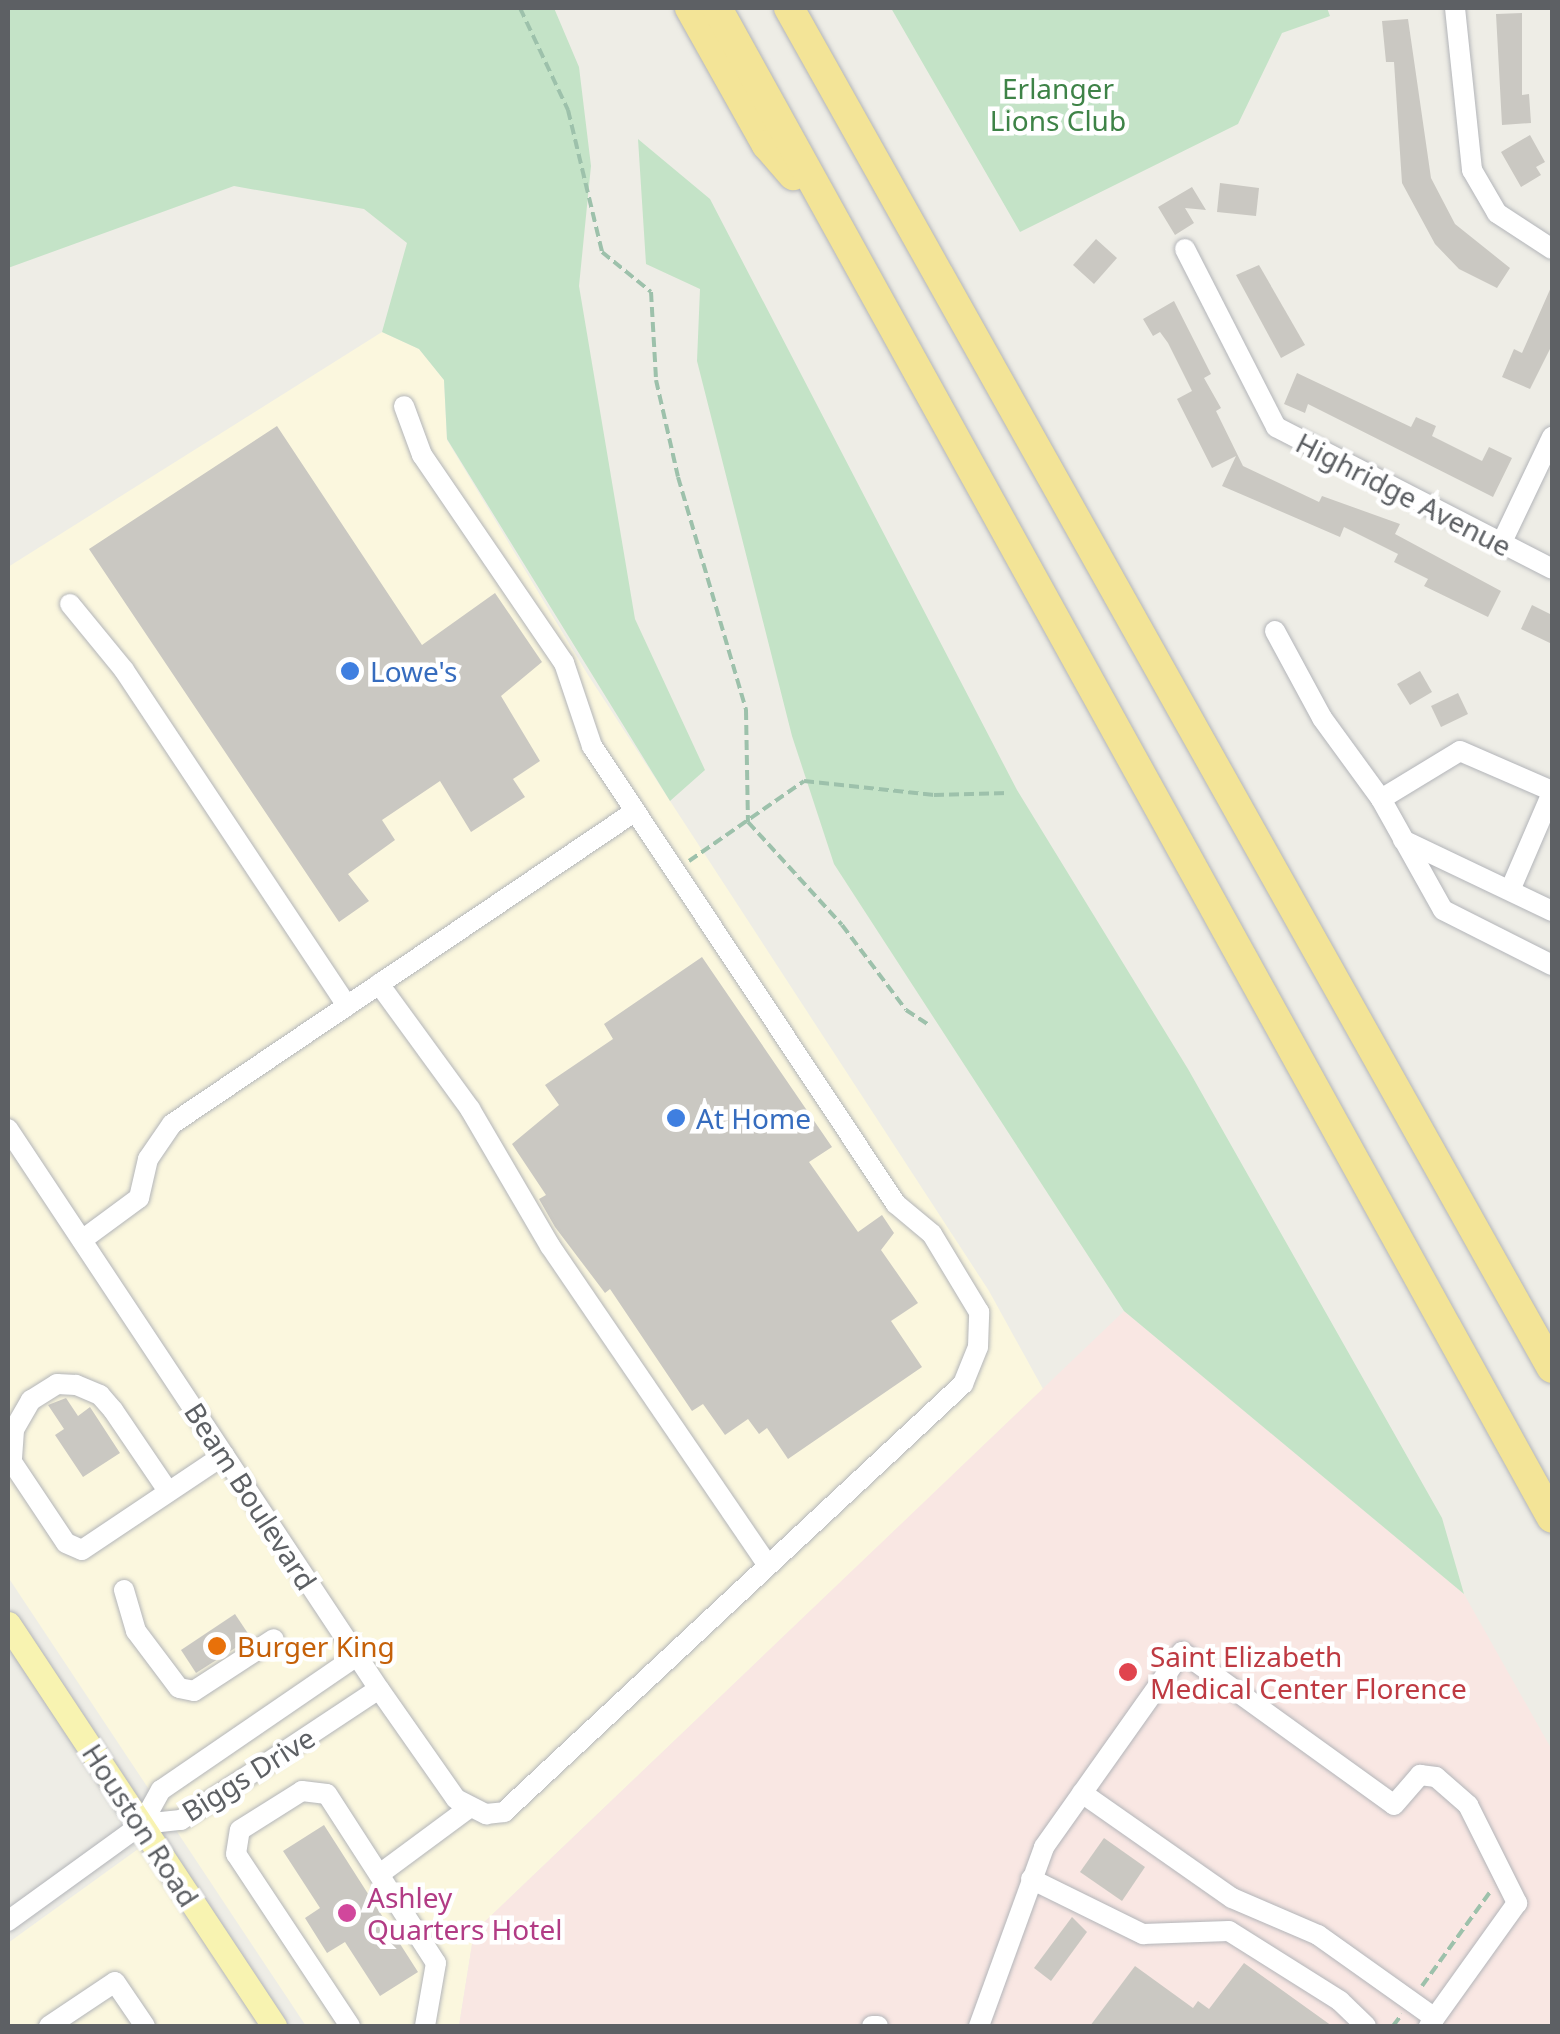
<!DOCTYPE html>
<style>
body{margin:0}
#map{position:relative;width:1560px;height:2034px;overflow:hidden;background:#eeede6;font-family:"Noto Sans",sans-serif}
div>[style]{position:absolute}
[style*='--x']{left:calc(var(--x)*1px);top:calc(var(--y)*1px);width:calc(var(--w)*1px);rotate:calc(var(--a)*1deg)}
.commercial>*{inset:0;background:#fbf7de}
.medical>*{inset:0;background:#f9e7e3}
.green>*{inset:0;background:#c4e3c7}
.building>*{inset:0;background:#cac8c2}
.path>*{height:4px;margin-top:-2px;transform-origin:0;background:repeating-linear-gradient(90deg,#9dc1ab 0 10px,transparent 0 15px)}
.roads{filter:drop-shadow(0 0 2px #b3b5b9) drop-shadow(0 0 2px #b3b5b9)}
.minor>*{height:20px;margin:-10px;padding:0 10px;transform-origin:10px;border-radius:10px;background:#fff}
.major>*{height:25px;margin:-12.5px;padding:0 12.5px;transform-origin:12.5px;border-radius:12.5px;background:#f8f3b1}
.highway>*{height:30px;margin:-15px;padding:0 15px;transform-origin:15px;border-radius:15px;background:#f3e497}
.dots>*{width:28px;height:28px;translate:-50% -50%;box-sizing:border-box;border:5px solid #fff;border-radius:50%}
span{translate:-50% -50%;white-space:nowrap;text-align:center;line-height:1.15;-webkit-text-stroke:9px #fff;paint-order:stroke}
.park-label{font-size:28px;color:#3e8347}
.street-label{font-size:28px;color:#5d6064}
.shop-label{font-size:28px;color:#366cbe}
.left{translate:0 -50%;text-align:left}
.food-label{font-size:28px;color:#c56008}
.health-label{font-size:28px;color:#be3a42}
.hotel-label{font-size:28px;color:#b23c85}
.frame{position:absolute;inset:0;border:10px solid #5d6064;pointer-events:none}
</style>
<div id="map">
<div class="commercial">
<i style="clip-path:polygon(382px 332px,419px 349px,444px 380px,447px 440px,588px 675px,989px 1291px,1043px 1389px,474px 1932px,459px 2026px,306px 2026px,8px 1577px,8px 567px)"></i>
<i style="clip-path:polygon(152px 1839px,274px 2026px,8px 2026px,8px 1943px)"></i>
</div>
<div class="medical">
<i style="clip-path:polygon(1124px 1311px,1464px 1594px,1552px 1750px,1552px 2026px,459px 2026px,474px 1932px)"></i>
</div>
<div class="green">
<i style="clip-path:polygon(8px 8px,554px 8px,579px 67px,591px 166px,579px 286px,635px 619px,705px 770px,670px 801px,447px 439px,444px 380px,419px 349px,382px 332px,407px 243px,364px 209px,234px 186px,8px 268px)"></i>
<i style="clip-path:polygon(891px 8px,1327px 8px,1330px 16px,1282px 33px,1238px 124px,1020px 232px)"></i>
<i style="clip-path:polygon(638px 139px,710px 199px,1017px 790px,1188px 1069px,1442px 1518px,1464px 1594px,1124px 1311px,834px 864px,792px 736px,697px 361px,700px 289px,646px 264px)"></i>
</div>
<div class="building">
<i style="clip-path:polygon(1522px 13px,1522px 95px,1529px 94px,1531px 123px,1502px 125px,1496px 14px)"></i>
<i style="clip-path:polygon(1408px 19px,1431px 178px,1455px 224px,1510px 268px,1497px 288px,1459px 269px,1435px 244px,1402px 183px,1394px 62px,1386px 62px,1382px 21px)"></i>
<i style="clip-path:polygon(1530px 135px,1545px 162px,1536px 167px,1541px 175px,1521px 187px,1501px 152px)"></i>
<i style="clip-path:polygon(1220px 183px,1259px 188px,1256px 216px,1217px 212px)"></i>
<i style="clip-path:polygon(1192px 187px,1206px 210px,1185px 208px,1194px 223px,1175px 235px,1158px 207px)"></i>
<i style="clip-path:polygon(1096px 239px,1117px 258px,1094px 284px,1073px 265px)"></i>
<i style="clip-path:polygon(1259px 265px,1305px 345px,1281px 358px,1236px 275px)"></i>
<i style="clip-path:polygon(1552px 285px,1552px 345px,1530px 389px,1502px 377px,1514px 349px,1522px 353px)"></i>
<i style="clip-path:polygon(1174px 301px,1211px 374px,1204px 378px,1221px 408px,1216px 411px,1243px 466px,1319px 502px,1322px 496px,1400px 524px,1395px 534px,1501px 591px,1488px 617px,1424px 586px,1428px 579px,1394px 562px,1398px 554px,1344px 527px,1340px 537px,1222px 486px,1236px 456px,1212px 468px,1177px 399px,1192px 391px,1168px 343px,1160px 332px,1153px 336px,1143px 319px)"></i>
<i style="clip-path:polygon(1297px 373px,1411px 427px,1416px 417px,1436px 426px,1432px 436px,1482px 461px,1489px 447px,1512px 458px,1493px 497px,1308px 404px,1305px 413px,1284px 404px)"></i>
<i style="clip-path:polygon(277px 426px,422px 645px,495px 593px,542px 662px,501px 696px,540px 761px,513px 779px,525px 797px,471px 832px,440px 781px,382px 820px,395px 840px,348px 874px,369px 901px,339px 922px,89px 549px)"></i>
<i style="clip-path:polygon(1532px 605px,1552px 615px,1552px 644px,1521px 629px)"></i>
<i style="clip-path:polygon(1420px 671px,1432px 692px,1410px 705px,1397px 684px)"></i>
<i style="clip-path:polygon(1458px 693px,1468px 714px,1441px 727px,1431px 706px)"></i>
<i style="clip-path:polygon(702px 957px,832px 1147px,809px 1162px,858px 1232px,882px 1215px,894px 1233px,881px 1250px,918px 1303px,891px 1321px,922px 1367px,788px 1459px,767px 1428px,759px 1434px,748px 1419px,725px 1435px,703px 1404px,692px 1411px,610px 1289px,605px 1293px,555px 1227px,539px 1199px,546px 1195px,512px 1144px,559px 1105px,545px 1085px,613px 1039px,604px 1024px)"></i>
<i style="clip-path:polygon(66px 1398px,78px 1416px,90px 1407px,120px 1453px,83px 1477px,55px 1435px,64px 1429px,48px 1405px)"></i>
<i style="clip-path:polygon(235px 1614px,251px 1638px,196px 1673px,181px 1650px)"></i>
<i style="clip-path:polygon(324px 1825px,418px 1972px,380px 1996px,345px 1942px,327px 1953px,305px 1918px,320px 1908px,283px 1851px)"></i>
<i style="clip-path:polygon(1104px 1838px,1145px 1867px,1122px 1901px,1080px 1872px)"></i>
<i style="clip-path:polygon(1072px 1917px,1087px 1932px,1051px 1981px,1034px 1968px)"></i>
<i style="clip-path:polygon(1244px 1963px,1332px 2026px,1090px 2026px,1135px 1966px,1193px 2008px,1198px 2001px,1209px 2009px)"></i>
</div>
<div class="path">
<i style="--x:520;--y:8;--w:113;--a:64.8"></i>
<i style="--x:568;--y:110;--w:146;--a:76.5"></i>
<i style="--x:602;--y:252;--w:63;--a:39.2"></i>
<i style="--x:651;--y:292;--w:88;--a:86.7"></i>
<i style="--x:656;--y:380;--w:99;--a:77.2"></i>
<i style="--x:678;--y:477;--w:243;--a:73.7"></i>
<i style="--x:746;--y:710;--w:112;--a:89"></i>
<i style="--x:748;--y:822;--w:139;--a:47.6"></i>
<i style="--x:842;--y:925;--w:106;--a:53"></i>
<i style="--x:906;--y:1010;--w:27;--a:33"></i>
<i style="--x:689;--y:861;--w:140;--a:-34.8"></i>
<i style="--x:804;--y:781;--w:131;--a:6.1"></i>
<i style="--x:934;--y:795;--w:74;--a:-1.5"></i>
<i style="--x:1422;--y:1986;--w:116;--a:-54.1"></i>
<i style="--x:1393;--y:2026;--w:15;--a:-53"></i>
</div>
<div class="roads">
<div class="minor">
<i style="--x:1455;--y:8;--w:163;--a:84"></i>
<i style="--x:1472;--y:170;--w:50;--a:59.8"></i>
<i style="--x:1497;--y:213;--w:66;--a:33.2"></i>
<i style="--x:1185;--y:249;--w:200;--a:62.9"></i>
<i style="--x:1276;--y:427;--w:310;--a:27.2"></i>
<i style="--x:1501;--y:544;--w:119;--a:-64.5"></i>
<i style="--x:70;--y:604;--w:85;--a:50.7"></i>
<i style="--x:124;--y:670;--w:403;--a:56.4"></i>
<i style="--x:1275;--y:631;--w:99;--a:61.6"></i>
<i style="--x:1322;--y:718;--w:100;--a:53.9"></i>
<i style="--x:1381;--y:799;--w:127;--a:60.8"></i>
<i style="--x:1443;--y:910;--w:122;--a:26.8"></i>
<i style="--x:1381;--y:799;--w:92;--a:-31.3"></i>
<i style="--x:1460;--y:751;--w:100;--a:23.5"></i>
<i style="--x:1403;--y:840;--w:165;--a:25.5"></i>
<i style="--x:1511;--y:888;--w:103;--a:-66.7"></i>
<i style="--x:379;--y:984;--w:155;--a:53.9"></i>
<i style="--x:470;--y:1109;--w:159;--a:59.7"></i>
<i style="--x:550;--y:1246;--w:386;--a:55.7"></i>
<i style="--x:8;--y:1129;--w:672;--a:56.48"></i>
<i style="--x:379;--y:1689;--w:134;--a:55"></i>
<i style="--x:456;--y:1799;--w:34;--a:27"></i>
<i style="--x:486;--y:1814;--w:18;--a:-6"></i>
<i style="--x:504;--y:1812;--w:628;--a:-43"></i>
<i style="--x:963;--y:1384;--w:40;--a:-68"></i>
<i style="--x:978;--y:1347;--w:35;--a:-88"></i>
<i style="--x:979;--y:1312;--w:91;--a:-121.1"></i>
<i style="--x:932;--y:1234;--w:47;--a:-140.2"></i>
<i style="--x:896;--y:1204;--w:550;--a:-123.57"></i>
<i style="--x:592;--y:746;--w:88;--a:-108.6"></i>
<i style="--x:564;--y:663;--w:252;--a:-124.3"></i>
<i style="--x:422;--y:455;--w:52;--a:-110.2"></i>
<i style="--x:82;--y:1240;--w:71;--a:-36.4"></i>
<i style="--x:139;--y:1198;--w:40;--a:-77"></i>
<i style="--x:148;--y:1159;--w:42;--a:-55.6"></i>
<i style="--x:172;--y:1124;--w:557;--a:-34.03"></i>
<i style="--x:168;--y:1491;--w:98;--a:-124.2"></i>
<i style="--x:113;--y:1410;--w:20;--a:-131"></i>
<i style="--x:100;--y:1395;--w:26;--a:-157"></i>
<i style="--x:76;--y:1385;--w:19;--a:-177"></i>
<i style="--x:57;--y:1384;--w:31;--a:148"></i>
<i style="--x:31;--y:1400;--w:34;--a:120"></i>
<i style="--x:14;--y:1430;--w:32;--a:94"></i>
<i style="--x:12;--y:1462;--w:97;--a:56.3"></i>
<i style="--x:66;--y:1543;--w:17;--a:24"></i>
<i style="--x:82;--y:1550;--w:171;--a:-33.8"></i>
<i style="--x:124;--y:1590;--w:43;--a:73.7"></i>
<i style="--x:136;--y:1631;--w:71;--a:53"></i>
<i style="--x:179;--y:1688;--w:15;--a:11"></i>
<i style="--x:194;--y:1691;--w:95;--a:-33"></i>
<i style="--x:1082;--y:1793;--w:183;--a:35"></i>
<i style="--x:1232;--y:1898;--w:94;--a:23.3"></i>
<i style="--x:1318;--y:1935;--w:143;--a:35.4"></i>
<i style="--x:142;--y:1824;--w:39;--a:-6"></i>
<i style="--x:181;--y:1820;--w:237;--a:-33.5"></i>
<i style="--x:381;--y:1873;--w:109;--a:-36.5"></i>
<i style="--x:1031;--y:1879;--w:125;--a:26.2"></i>
<i style="--x:1143;--y:1934;--w:86;--a:-2"></i>
<i style="--x:1229;--y:1931;--w:131;--a:32.2"></i>
<i style="--x:1340;--y:2001;--w:36;--a:44"></i>
<i style="--x:8;--y:1921;--w:165;--a:-35.9"></i>
<i style="--x:142;--y:1824;--w:39;--a:-61"></i>
<i style="--x:161;--y:1790;--w:237;--a:-34.4"></i>
<i style="--x:49;--y:2026;--w:79;--a:-33.7"></i>
<i style="--x:115;--y:1982;--w:53;--a:55.7"></i>
<i style="--x:350;--y:2026;--w:206;--a:-123.5"></i>
<i style="--x:236;--y:1854;--w:24;--a:-81"></i>
<i style="--x:240;--y:1830;--w:73;--a:-32.2"></i>
<i style="--x:302;--y:1791;--w:25;--a:7"></i>
<i style="--x:327;--y:1794;--w:201;--a:57.2"></i>
<i style="--x:436;--y:1963;--w:64;--a:99.9"></i>
<i style="--x:872;--y:2026;--w:6;--a:0"></i>
<i style="--x:979;--y:2026;--w:190;--a:-70"></i>
<i style="--x:1044;--y:1847;--w:239;--a:-54.7"></i>
<i style="--x:1182;--y:1652;--w:261;--a:35.8"></i>
<i style="--x:1394;--y:1805;--w:40;--a:-49"></i>
<i style="--x:1420;--y:1775;--w:16;--a:7"></i>
<i style="--x:1436;--y:1777;--w:43;--a:41.2"></i>
<i style="--x:1468;--y:1805;--w:110;--a:63.4"></i>
<i style="--x:1517;--y:1903;--w:151;--a:125.6"></i>
</div>
<div class="major">
<i style="--x:8;--y:1624;--w:482;--a:56.5"></i>
</div>
<div class="highway">
<i style="--x:690;--y:8;--w:157;--a:60.7"></i>
<i style="--x:767;--y:145;--w:40;--a:49"></i>
<i style="--x:717;--y:8;--w:1725;--a:61.06"></i>
<i style="--x:789;--y:8;--w:1559;--a:60.71"></i>
</div>
</div>
<div class="dots">
<i style="left:350px;top:671px;background:#3f7fe0"></i>
<i style="left:676px;top:1118px;background:#3f7fe0"></i>
<i style="left:217px;top:1646px;background:#e8710a"></i>
<i style="left:1128px;top:1672px;background:#e0444e"></i>
<i style="left:347px;top:1913px;background:#d1479c"></i>
</div>
<div class="park-label">
<span style="left:1058px;top:104px">Erlanger<br>Lions Club</span>
</div>
<div class="street-label">
<span style="left:1404px;top:494px;rotate:27deg">Highridge Avenue</span>
<span style="left:251px;top:1496px;rotate:57deg">Beam Boulevard</span>
<span style="left:248px;top:1774px;rotate:-32deg">Biggs Drive</span>
<span style="left:141px;top:1825px;rotate:57deg">Houston Road</span>
</div>
<div class="shop-label">
<span class="left" style="left:370px;top:671px">Lowe's</span>
<span class="left" style="left:696px;top:1118px">At Home</span>
</div>
<div class="food-label">
<span class="left" style="left:237px;top:1646px">Burger King</span>
</div>
<div class="health-label">
<span class="left" style="left:1150px;top:1672px">Saint Elizabeth<br>Medical Center Florence</span>
</div>
<div class="hotel-label">
<span class="left" style="left:367px;top:1913px">Ashley<br>Quarters Hotel</span>
</div>
<div class="frame"></div>
</div>
